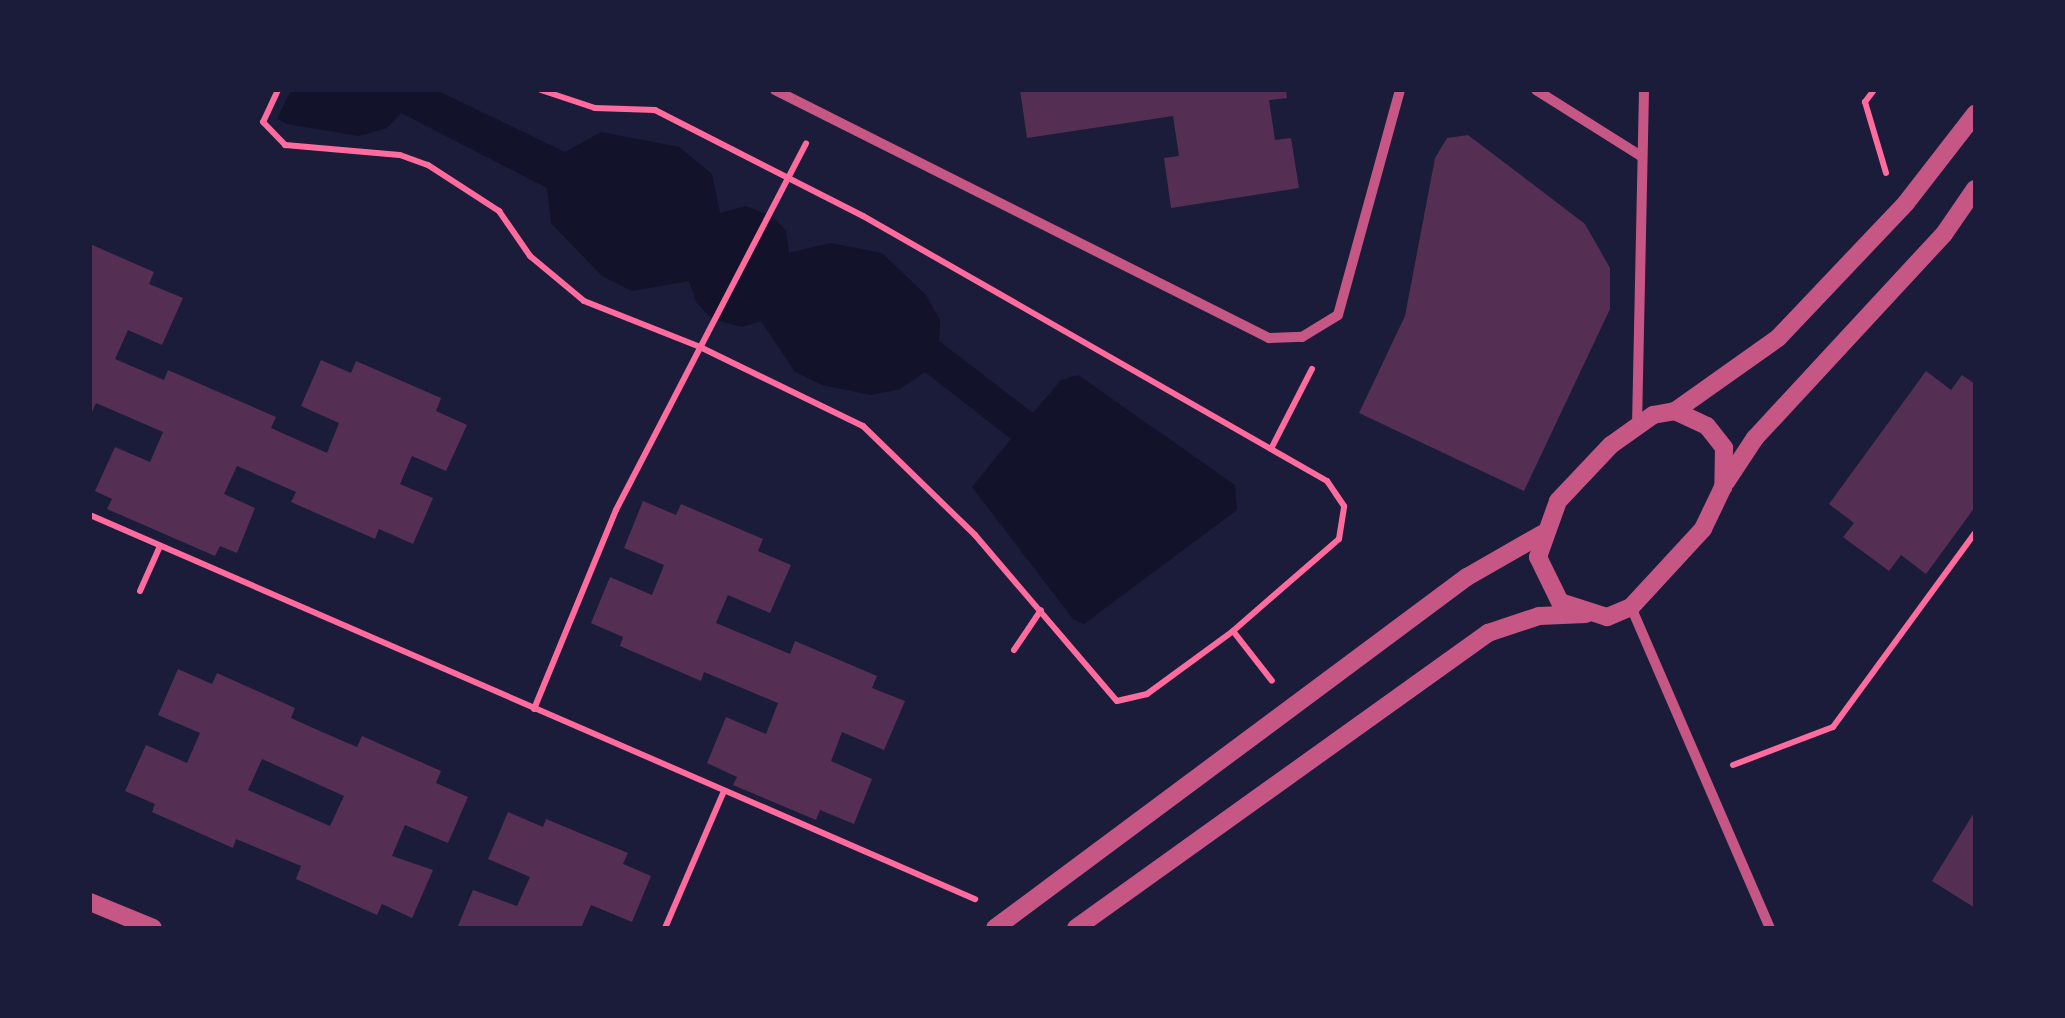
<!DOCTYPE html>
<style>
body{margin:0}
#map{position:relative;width:2065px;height:1018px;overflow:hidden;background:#1b1b3a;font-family:"Archivo Narrow",sans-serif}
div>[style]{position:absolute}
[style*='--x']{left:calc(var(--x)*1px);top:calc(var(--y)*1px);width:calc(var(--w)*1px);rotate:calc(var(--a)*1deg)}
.water>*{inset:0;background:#12122b}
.building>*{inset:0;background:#542f53}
.path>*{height:6px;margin:-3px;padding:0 3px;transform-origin:3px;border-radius:3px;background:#ff6b9d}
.minor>*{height:10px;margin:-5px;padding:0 5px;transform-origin:5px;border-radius:5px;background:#c65784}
.tertiary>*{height:18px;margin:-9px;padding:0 9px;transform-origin:9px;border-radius:9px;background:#c65784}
span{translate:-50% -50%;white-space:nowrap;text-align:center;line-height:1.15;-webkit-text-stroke:10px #1b1b3a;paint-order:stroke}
.frame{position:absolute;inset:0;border:92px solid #1b1b3a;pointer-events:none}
</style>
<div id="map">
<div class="water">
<i style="clip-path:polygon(291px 90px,436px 90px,565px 152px,601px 132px,679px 147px,712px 174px,720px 213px,746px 206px,773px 217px,786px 231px,789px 253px,830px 243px,882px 253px,926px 295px,940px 320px,939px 341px,1033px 413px,1061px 380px,1078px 375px,1235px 485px,1237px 510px,1084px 624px,1073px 619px,972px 487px,1011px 439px,925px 372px,900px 389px,871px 395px,822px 385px,795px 372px,761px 321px,742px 327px,712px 319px,696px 302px,689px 281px,632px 291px,602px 276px,551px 223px,547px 188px,401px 113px,387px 128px,359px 136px,287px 124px,277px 119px)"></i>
</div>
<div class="building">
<i style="clip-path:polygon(1020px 90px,1286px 90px,1287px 98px,1269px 100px,1275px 140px,1291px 138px,1299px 188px,1171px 208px,1164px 158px,1179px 156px,1173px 116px,1027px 138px)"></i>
<i style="clip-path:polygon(1468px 135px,1585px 224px,1610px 268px,1610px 309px,1524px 491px,1359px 413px,1405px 316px,1435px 158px,1447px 138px)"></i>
<i style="clip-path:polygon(90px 244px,154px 272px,149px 284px,183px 298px,162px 345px,128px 330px,115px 359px,164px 380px,168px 370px,276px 417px,271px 428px,327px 453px,339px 423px,301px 406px,321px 360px,351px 373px,356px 361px,441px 398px,436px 411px,467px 425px,446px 471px,412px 456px,400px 484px,433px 498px,413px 544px,379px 529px,375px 539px,291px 502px,296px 492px,237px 466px,224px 494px,255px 508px,237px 553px,220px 546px,215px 556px,107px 509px,112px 499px,95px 491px,115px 447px,150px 462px,163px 432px,96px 403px,90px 416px)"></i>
<i style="clip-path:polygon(1926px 371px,1951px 390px,1962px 375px,1975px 384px,1975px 507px,1926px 574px,1901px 555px,1889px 571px,1843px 537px,1854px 523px,1829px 504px)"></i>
<i style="clip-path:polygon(643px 501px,676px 515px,681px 504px,763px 539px,758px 551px,791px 565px,770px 613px,728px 595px,716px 623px,790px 654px,795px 641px,877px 676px,872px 688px,905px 701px,884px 750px,842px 732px,831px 761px,872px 779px,854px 824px,820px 810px,816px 820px,733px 785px,737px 777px,707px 763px,726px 717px,766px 734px,778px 703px,704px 672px,701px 681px,620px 646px,623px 637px,591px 623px,610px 577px,652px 595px,664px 565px,624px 548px)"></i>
<i style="clip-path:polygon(evenodd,178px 669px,212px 684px,217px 673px,295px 708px,291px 718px,322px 732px,357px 747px,362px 736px,441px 771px,436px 783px,468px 797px,448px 843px,405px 825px,392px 856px,433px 870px,412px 918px,382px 904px,377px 915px,296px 879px,301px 866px,236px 839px,233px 848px,152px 812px,155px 804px,125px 791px,146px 745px,187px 763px,200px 733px,158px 715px,178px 669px,262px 759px,344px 796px,330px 826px,248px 790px,262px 759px)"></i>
<i style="clip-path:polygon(1975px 811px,1975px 908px,1932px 881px)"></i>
<i style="clip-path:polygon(508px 812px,543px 827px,546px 819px,628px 853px,623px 864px,651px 876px,632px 922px,591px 905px,581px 928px,457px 928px,473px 890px,517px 906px,530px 877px,488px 859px)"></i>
</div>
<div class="path">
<i style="--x:278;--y:90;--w:35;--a:115"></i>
<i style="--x:263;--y:122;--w:32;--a:46"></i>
<i style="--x:285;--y:145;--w:115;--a:5"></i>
<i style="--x:400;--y:155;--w:30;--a:20"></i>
<i style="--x:428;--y:165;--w:85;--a:32.9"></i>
<i style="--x:499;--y:211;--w:55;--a:55.4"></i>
<i style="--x:530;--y:256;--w:70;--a:39.8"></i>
<i style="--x:584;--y:301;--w:125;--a:21.6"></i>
<i style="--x:700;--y:347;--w:181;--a:25.9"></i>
<i style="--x:863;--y:426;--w:156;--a:44.2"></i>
<i style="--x:975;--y:535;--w:218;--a:49.5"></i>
<i style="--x:1117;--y:701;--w:31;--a:-13"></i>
<i style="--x:1147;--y:694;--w:107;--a:-36.2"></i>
<i style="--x:1233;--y:631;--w:140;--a:-41"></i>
<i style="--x:1339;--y:539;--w:33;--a:-81"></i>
<i style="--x:1344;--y:506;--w:30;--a:-124"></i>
<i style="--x:1327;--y:481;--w:534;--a:-150.27"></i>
<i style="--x:863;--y:216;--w:233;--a:-153"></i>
<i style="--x:655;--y:110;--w:60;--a:-178.1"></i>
<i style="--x:595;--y:108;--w:57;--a:-161.6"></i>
<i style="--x:1874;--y:90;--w:15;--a:127"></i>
<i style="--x:1865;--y:102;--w:74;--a:73.5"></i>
<i style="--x:1271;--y:449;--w:90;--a:-62.9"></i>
<i style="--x:90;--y:515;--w:965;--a:23.46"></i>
<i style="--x:140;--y:591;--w:49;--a:-66"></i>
<i style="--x:1233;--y:631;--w:63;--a:52"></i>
<i style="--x:1014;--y:650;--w:48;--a:-56"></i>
<i style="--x:534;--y:709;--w:215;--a:-67.6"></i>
<i style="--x:616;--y:510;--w:413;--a:-62.6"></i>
<i style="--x:1733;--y:765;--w:107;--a:-20.8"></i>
<i style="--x:1833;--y:727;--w:240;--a:-53.8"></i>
<i style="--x:665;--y:928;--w:149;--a:-66.7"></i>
</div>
<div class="minor">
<i style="--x:775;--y:90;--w:553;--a:26.66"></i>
<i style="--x:1269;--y:338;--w:33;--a:-2"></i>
<i style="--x:1302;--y:337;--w:42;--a:-31.4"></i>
<i style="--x:1338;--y:315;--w:233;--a:-74.6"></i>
<i style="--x:1536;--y:90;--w:124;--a:32.2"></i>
<i style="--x:1637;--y:425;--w:335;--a:-88.8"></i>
<i style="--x:1631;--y:607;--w:350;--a:66.6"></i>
</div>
<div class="tertiary">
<i style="--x:1675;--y:411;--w:35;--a:25"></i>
<i style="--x:1707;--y:426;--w:28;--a:52"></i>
<i style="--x:1724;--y:448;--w:39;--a:91"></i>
<i style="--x:1723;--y:487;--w:47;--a:115.5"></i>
<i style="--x:1703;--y:529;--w:106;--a:132.7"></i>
<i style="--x:1631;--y:607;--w:26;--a:157"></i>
<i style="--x:1607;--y:617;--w:49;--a:-162.3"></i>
<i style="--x:1560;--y:602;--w:50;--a:-116.1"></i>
<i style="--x:1538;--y:557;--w:59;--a:-70.3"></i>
<i style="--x:1558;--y:501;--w:77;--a:-46.6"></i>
<i style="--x:1611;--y:445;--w:52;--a:-35.5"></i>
<i style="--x:1653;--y:415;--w:22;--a:-10"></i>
<i style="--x:1675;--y:411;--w:126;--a:-35.3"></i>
<i style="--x:1778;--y:338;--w:186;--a:-46.5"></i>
<i style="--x:1906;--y:203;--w:113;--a:-52.2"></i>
<i style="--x:1726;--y:482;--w:53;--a:-56.6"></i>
<i style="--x:1755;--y:438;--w:278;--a:-47.2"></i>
<i style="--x:1944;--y:234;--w:55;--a:-55.4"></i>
<i style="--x:90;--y:902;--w:68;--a:22.4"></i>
<i style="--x:995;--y:928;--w:588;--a:-36.64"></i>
<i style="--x:1467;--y:577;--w:86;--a:-29.8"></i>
<i style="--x:1076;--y:928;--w:507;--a:-35.6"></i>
<i style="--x:1488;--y:633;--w:54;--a:-18.4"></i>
<i style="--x:1539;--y:616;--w:47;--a:-2.4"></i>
</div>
<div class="frame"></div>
</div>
